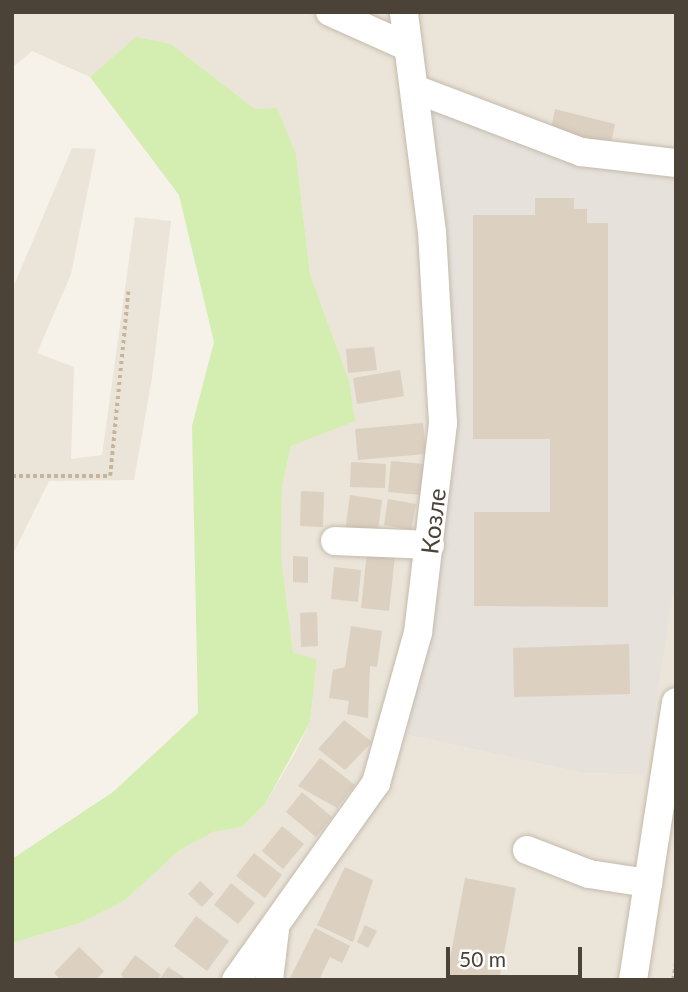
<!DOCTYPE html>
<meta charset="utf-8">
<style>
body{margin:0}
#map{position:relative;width:688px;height:992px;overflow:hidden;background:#f6f2ea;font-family:Lato,sans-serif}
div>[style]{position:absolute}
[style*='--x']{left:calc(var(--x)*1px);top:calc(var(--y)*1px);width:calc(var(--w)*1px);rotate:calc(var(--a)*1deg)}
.residential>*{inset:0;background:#ebe4d8}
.industrial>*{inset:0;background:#e6e1db}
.green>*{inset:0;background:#d4edb0}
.building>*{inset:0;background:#dcd0c1}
.path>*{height:3.5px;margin-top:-1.75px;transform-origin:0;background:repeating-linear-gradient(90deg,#c6b59c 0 3.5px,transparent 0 7px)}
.roads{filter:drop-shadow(0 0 2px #c3baac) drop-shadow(0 0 2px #c3baac)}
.minor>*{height:28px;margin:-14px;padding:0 14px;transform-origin:14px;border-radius:14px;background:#fff}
span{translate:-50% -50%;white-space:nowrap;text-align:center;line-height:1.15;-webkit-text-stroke:5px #fff;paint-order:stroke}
.street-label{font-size:24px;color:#4b4337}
.frame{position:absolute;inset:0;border:14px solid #4b4337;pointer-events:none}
.scale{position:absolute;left:446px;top:947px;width:136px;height:32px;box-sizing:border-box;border:4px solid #4b4337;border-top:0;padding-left:9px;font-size:21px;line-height:24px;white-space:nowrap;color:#4b4337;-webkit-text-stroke:5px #fff;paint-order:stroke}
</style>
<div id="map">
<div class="residential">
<i style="clip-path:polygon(12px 12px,676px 12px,676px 172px,444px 259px,444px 512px,407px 735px,582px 773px,643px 775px,676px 577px,676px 980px,12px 980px,12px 943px,80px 923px,124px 901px,180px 850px,213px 832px,242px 827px,265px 804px,295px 753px,310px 722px,317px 661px,293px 652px,281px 555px,282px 487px,291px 446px,316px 434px,349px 381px,310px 274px,296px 154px,255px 109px,171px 44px,136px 38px,90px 77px,32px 51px,12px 68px)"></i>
<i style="clip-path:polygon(72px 148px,96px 149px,71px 274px,37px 353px,74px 367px,71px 459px,102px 455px,135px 217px,171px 221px,152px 378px,134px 480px,49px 481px,12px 556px,12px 290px)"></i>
</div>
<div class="industrial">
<i style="clip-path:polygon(431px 109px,676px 172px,676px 577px,644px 775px,582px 773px,407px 735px,444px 512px,444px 259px)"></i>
</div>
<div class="green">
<i style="clip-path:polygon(136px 37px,171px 44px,255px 109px,277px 108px,296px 154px,310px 274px,349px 381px,355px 421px,291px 446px,282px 487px,281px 555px,293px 652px,317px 660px,310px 722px,265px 804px,242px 827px,213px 832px,180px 850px,124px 901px,80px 923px,12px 943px,12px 859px,113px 792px,198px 713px,192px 426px,214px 342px,179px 195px,90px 77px)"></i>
</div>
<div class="building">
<i style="clip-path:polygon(555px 109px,615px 124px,609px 152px,549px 138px)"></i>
<i style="clip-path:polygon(535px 198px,574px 198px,574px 209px,587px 209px,587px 223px,608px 223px,608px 607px,474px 606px,474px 512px,550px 512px,550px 439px,473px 439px,473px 215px,535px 215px)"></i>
<i style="clip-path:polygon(374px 347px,377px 370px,348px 373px,346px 349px)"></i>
<i style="clip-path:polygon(400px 370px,404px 396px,357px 404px,353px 378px)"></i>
<i style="clip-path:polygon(423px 423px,426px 454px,358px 460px,355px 429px)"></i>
<i style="clip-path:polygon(391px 461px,425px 464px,422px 495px,388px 492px)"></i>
<i style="clip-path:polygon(351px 462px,386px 464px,385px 488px,350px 487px)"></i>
<i style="clip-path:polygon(301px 491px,324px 492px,323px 527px,300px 526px)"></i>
<i style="clip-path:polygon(350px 495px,382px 500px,377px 537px,345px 532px)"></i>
<i style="clip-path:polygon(388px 499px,416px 504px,411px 530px,384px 525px)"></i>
<i style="clip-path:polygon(367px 552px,395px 555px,389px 611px,361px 608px)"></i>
<i style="clip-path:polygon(293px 556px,308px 557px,308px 583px,293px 582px)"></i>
<i style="clip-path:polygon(334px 567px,361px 570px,358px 602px,331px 599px)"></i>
<i style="clip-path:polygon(317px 612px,318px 646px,301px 647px,300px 613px)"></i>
<i style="clip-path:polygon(351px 626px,382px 631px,377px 667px,370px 666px,368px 718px,347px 714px,349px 701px,329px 698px,333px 670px,345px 667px)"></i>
<i style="clip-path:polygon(629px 644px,630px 694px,514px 697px,513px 648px)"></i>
<i style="clip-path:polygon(344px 720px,372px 742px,345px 770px,318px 749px)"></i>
<i style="clip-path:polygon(320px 758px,355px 785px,337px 808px,298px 786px)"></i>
<i style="clip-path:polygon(302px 792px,332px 817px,316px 837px,286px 812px)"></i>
<i style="clip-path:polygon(282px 826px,304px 844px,283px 869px,262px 851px)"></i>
<i style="clip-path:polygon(254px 853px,282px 875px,265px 898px,236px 876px)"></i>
<i style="clip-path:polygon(345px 867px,373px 880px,353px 942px,317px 925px)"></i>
<i style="clip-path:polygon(465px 878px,516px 888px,499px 980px,446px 980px)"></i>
<i style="clip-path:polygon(200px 881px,214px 894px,202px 907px,188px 894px)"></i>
<i style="clip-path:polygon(231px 883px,255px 903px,238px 924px,214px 905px)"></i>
<i style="clip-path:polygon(196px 916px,229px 941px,207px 971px,174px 946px)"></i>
<i style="clip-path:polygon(365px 925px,377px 931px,368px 948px,357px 942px)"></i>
<i style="clip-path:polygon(315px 928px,350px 946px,342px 963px,330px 957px,319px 980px,289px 980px)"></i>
<i style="clip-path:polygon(79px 947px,104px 971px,96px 980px,61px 980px,54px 973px)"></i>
<i style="clip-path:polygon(135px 955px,161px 975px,157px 980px,124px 980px,121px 974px)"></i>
<i style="clip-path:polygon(168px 967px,188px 980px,159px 980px)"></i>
</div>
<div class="path">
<i style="--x:12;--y:476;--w:98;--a:0"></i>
<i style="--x:110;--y:476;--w:185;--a:-84.4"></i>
<i style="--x:673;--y:980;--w:20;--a:-81"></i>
</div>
<div class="roads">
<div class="minor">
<i style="--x:330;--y:12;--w:85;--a:24.2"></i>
<i style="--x:415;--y:89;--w:178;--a:20.8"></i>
<i style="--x:581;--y:152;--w:96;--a:6.6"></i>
<i style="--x:335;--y:541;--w:95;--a:2.4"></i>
<i style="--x:527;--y:850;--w:66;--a:21.2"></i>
<i style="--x:589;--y:874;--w:60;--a:8.7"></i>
<i style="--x:236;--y:980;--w:242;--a:-54.6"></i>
<i style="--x:376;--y:783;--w:156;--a:-74.4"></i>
<i style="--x:418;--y:633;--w:211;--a:-83.2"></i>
<i style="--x:443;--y:423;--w:191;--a:-93.3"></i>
<i style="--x:432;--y:232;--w:222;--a:-97.3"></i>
<i style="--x:269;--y:980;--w:50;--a:-83.2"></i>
<i style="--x:633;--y:980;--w:281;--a:-81.2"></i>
</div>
</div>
<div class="street-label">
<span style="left:433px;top:521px;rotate:-83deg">Козле</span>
</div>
<div class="frame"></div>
<div class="scale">50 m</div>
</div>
